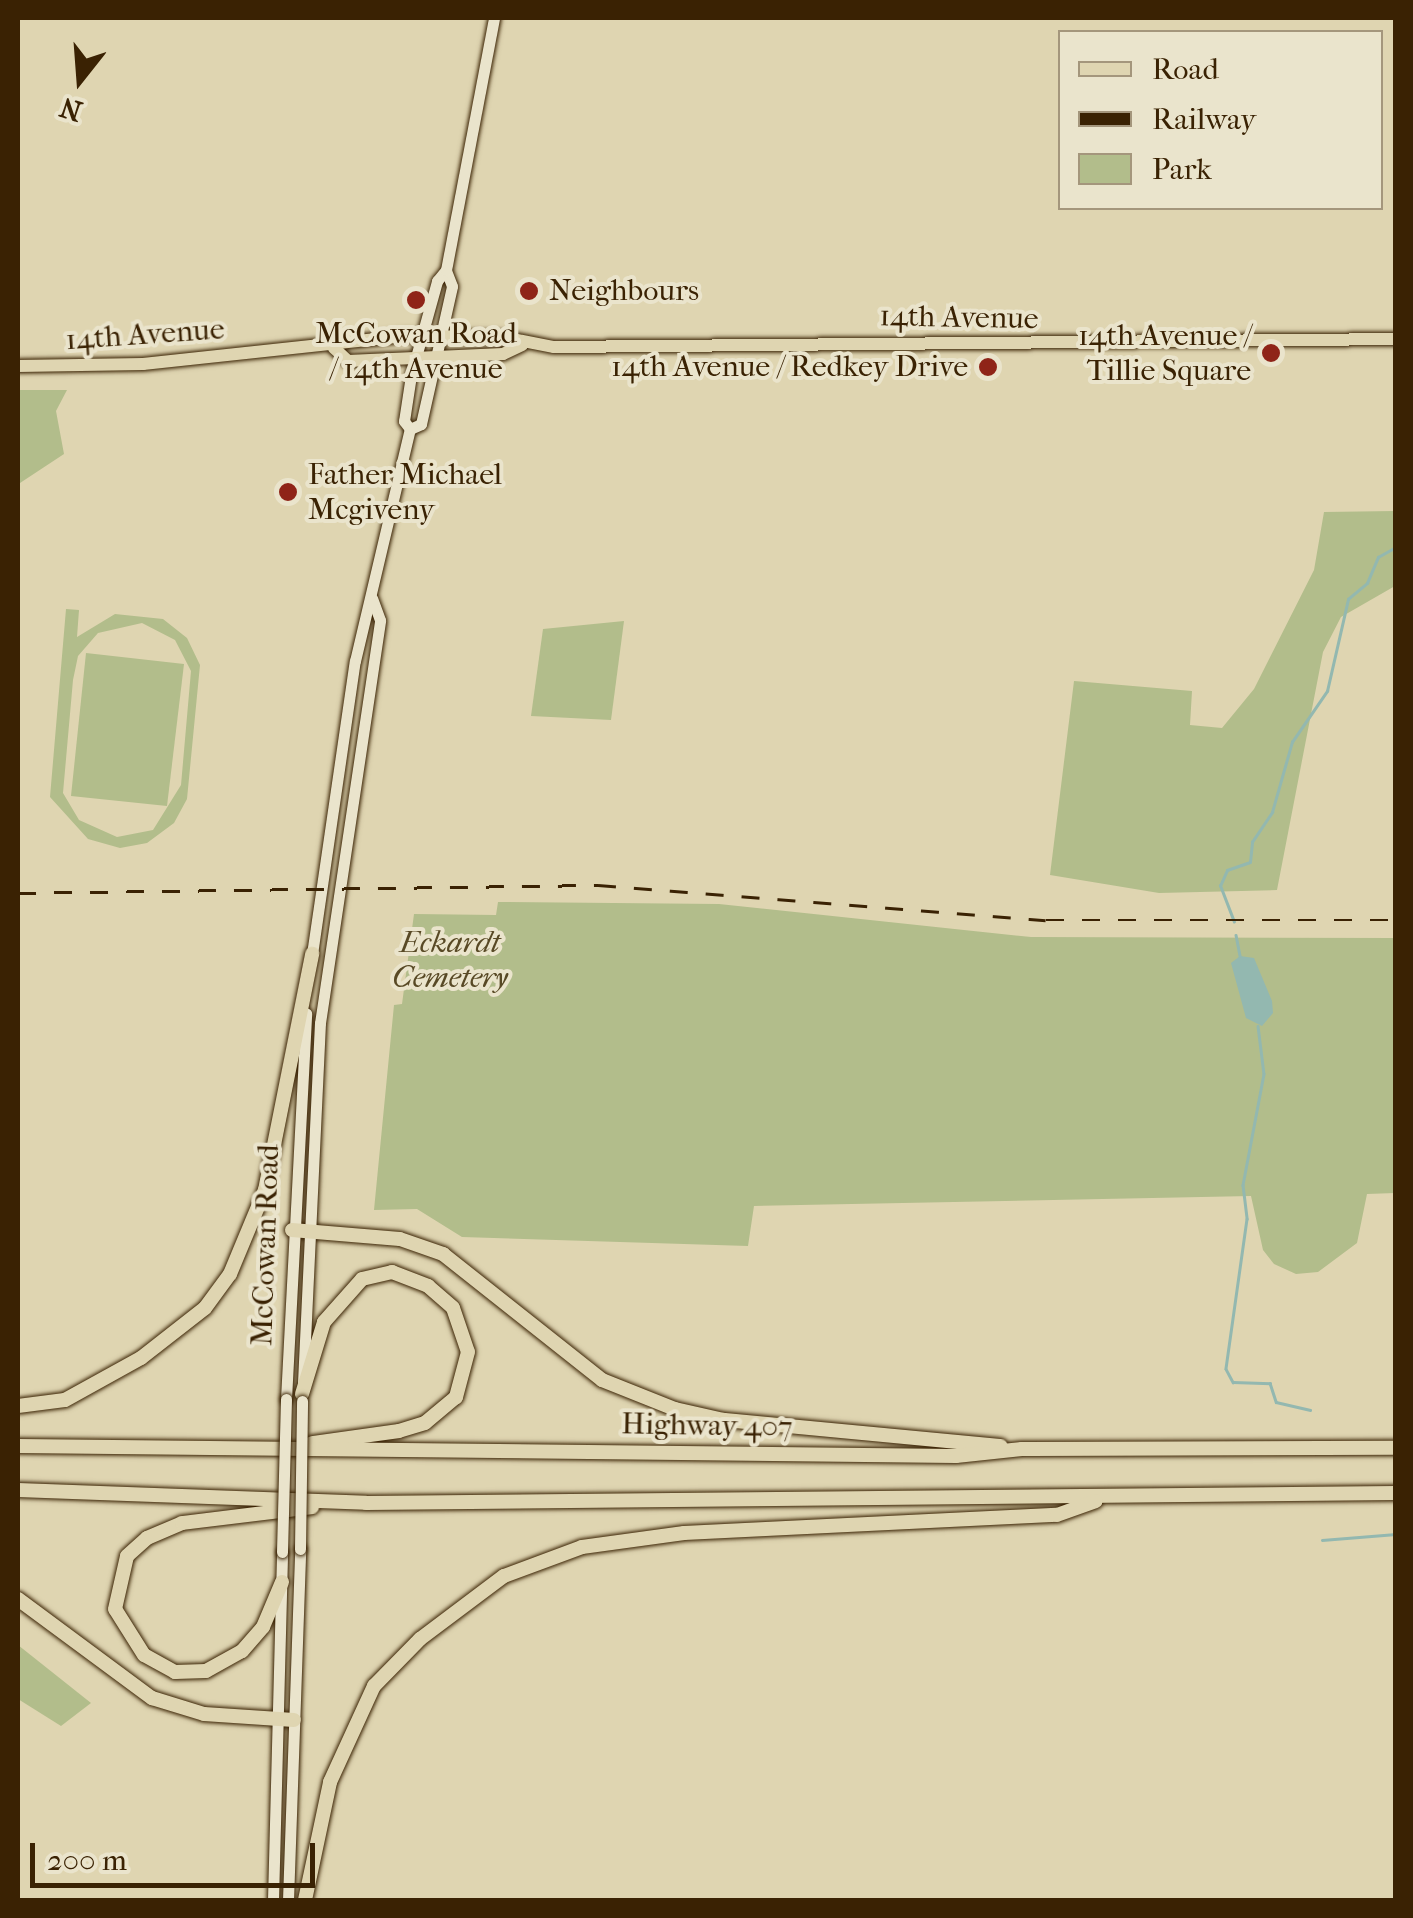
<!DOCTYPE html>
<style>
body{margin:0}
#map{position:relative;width:1413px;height:1918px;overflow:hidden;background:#dfd5b1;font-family:"IM FELL French Canon",serif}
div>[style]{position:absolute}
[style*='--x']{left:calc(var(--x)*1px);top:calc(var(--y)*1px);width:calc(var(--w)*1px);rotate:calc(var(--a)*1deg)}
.green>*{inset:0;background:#b2bd8b}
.water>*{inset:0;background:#93b8b0}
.stream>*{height:2.5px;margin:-1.25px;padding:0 1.25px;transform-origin:1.25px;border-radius:1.25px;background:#93b8b0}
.roads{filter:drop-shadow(0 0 2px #3a2203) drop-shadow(0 0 2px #3a2203)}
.secondary>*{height:11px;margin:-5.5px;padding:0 5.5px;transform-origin:5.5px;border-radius:5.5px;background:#eae4cc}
.primary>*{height:12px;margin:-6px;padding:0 6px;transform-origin:6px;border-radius:6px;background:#dfd5b1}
.highway>*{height:14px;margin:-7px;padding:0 7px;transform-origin:7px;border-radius:7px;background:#dfd5b1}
.rail>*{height:2.5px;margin-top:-1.25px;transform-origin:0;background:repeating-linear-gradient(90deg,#3a2203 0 18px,transparent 0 36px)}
.bridges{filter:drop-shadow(0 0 2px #3a2203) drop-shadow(0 0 2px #3a2203)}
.secondary-bridge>*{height:11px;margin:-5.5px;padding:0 5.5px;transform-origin:5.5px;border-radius:5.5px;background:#eae4cc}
.dots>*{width:28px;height:28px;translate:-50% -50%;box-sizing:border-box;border:5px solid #eae4cc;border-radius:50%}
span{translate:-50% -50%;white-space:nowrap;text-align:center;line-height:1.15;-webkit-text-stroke:8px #eae4cc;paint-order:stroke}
.poi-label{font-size:30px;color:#3a2203}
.left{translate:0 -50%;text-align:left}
.right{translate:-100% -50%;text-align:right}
.street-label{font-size:30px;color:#3a2203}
.park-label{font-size:30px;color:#584925;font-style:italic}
.frame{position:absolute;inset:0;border:20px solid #3a2203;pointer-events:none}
.legend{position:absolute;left:1058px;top:30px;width:325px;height:180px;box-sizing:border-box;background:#eae4cc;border:2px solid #a4967c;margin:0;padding:12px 18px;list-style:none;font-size:30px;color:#3a2203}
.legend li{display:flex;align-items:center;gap:20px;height:50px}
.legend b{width:50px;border:2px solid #a4967c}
.north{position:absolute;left:30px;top:30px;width:100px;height:100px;-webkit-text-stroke:8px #eae4cc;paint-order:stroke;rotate:197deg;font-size:28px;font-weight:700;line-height:40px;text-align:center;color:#3a2203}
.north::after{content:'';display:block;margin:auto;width:35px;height:45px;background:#3a2203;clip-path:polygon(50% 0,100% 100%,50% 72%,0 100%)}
.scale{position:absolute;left:30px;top:1843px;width:285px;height:45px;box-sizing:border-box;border:5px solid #3a2203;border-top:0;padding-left:12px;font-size:30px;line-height:35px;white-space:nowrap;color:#3a2203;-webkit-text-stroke:8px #eae4cc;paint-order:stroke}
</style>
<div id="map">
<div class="green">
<i style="clip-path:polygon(18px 390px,67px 390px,56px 411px,64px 454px,20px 483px,18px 521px)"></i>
<i style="clip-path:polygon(1395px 511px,1395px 586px,1341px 617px,1323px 652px,1277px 890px,1159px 893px,1050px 875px,1074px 681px,1192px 691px,1190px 725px,1222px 728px,1254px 689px,1314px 570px,1324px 512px)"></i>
<i style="clip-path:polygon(evenodd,66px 609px,79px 610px,77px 637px,115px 614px,163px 619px,187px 638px,200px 665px,187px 799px,174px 823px,147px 843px,120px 848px,88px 839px,50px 797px,66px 609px,142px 623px,175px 640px,191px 671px,181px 785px,153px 830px,117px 837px,79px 820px,63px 793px,73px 680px,78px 656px,98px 633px,142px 623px)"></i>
<i style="clip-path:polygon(624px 621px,611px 720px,531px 716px,543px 629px)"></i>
<i style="clip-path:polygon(86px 653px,184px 664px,167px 806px,71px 796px)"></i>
<i style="clip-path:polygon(498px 902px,719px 904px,1031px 937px,1395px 938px,1395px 1193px,1367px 1194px,1357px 1243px,1318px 1272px,1296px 1274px,1274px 1264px,1263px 1250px,1251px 1196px,754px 1206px,748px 1246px,462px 1237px,417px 1209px,374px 1210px,394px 1005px,402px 1004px,414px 914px,496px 915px)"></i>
<i style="clip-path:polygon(18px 1645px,91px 1703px,61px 1726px,18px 1699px)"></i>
</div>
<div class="water">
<i style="clip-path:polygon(1240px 956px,1254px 958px,1272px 1001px,1273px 1013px,1262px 1026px,1246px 1018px,1231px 963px)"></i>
</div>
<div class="stream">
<i style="--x:1234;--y:922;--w:39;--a:-111"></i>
<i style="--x:1220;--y:886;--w:17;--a:-66"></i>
<i style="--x:1227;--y:870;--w:24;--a:-19"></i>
<i style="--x:1250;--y:862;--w:20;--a:-84"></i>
<i style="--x:1252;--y:842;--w:36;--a:-56"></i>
<i style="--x:1272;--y:812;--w:73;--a:-74.1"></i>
<i style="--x:1292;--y:742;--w:62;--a:-55.5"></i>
<i style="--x:1327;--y:691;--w:94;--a:-77.1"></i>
<i style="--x:1348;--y:599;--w:25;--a:-40"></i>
<i style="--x:1367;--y:583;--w:28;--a:-67"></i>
<i style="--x:1378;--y:557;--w:21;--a:-29"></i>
<i style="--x:1236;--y:935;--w:21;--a:79"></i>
<i style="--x:1258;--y:1026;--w:48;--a:82.9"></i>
<i style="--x:1264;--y:1074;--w:113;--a:100.7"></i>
<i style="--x:1243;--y:1185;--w:34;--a:83"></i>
<i style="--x:1247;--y:1219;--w:151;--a:98"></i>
<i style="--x:1226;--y:1369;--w:15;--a:62"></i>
<i style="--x:1233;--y:1382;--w:37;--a:2"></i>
<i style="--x:1270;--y:1383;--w:20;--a:72"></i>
<i style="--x:1276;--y:1402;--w:35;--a:13"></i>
<i style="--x:1322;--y:1540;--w:74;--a:-4.6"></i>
</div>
<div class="roads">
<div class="secondary">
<i style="--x:410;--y:429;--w:12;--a:-24"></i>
<i style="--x:421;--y:424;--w:141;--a:-77.3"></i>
<i style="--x:452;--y:286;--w:17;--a:-111"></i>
<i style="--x:311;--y:961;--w:303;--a:-81.7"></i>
<i style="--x:355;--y:661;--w:238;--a:-76.7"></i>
<i style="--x:410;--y:429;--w:10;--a:-127"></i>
<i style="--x:404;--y:421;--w:47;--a:-81.3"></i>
<i style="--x:411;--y:375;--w:98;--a:-74.5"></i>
<i style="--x:437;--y:281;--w:14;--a:-51"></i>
<i style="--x:446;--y:270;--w:257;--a:-79.2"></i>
<i style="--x:303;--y:1383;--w:360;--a:-87.3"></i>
<i style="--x:320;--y:1023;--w:407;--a:-81.5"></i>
<i style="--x:380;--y:620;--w:23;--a:-110"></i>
<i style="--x:286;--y:1399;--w:386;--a:-87"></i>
<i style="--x:273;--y:1900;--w:348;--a:-88.5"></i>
<i style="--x:288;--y:1900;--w:351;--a:-88"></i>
</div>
<div class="primary">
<i style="--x:334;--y:348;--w:19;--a:43"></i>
<i style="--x:348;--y:361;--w:155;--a:-2.6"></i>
<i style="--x:503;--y:354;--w:21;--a:-25"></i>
<i style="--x:18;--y:366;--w:125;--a:-0.9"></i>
<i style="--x:143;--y:364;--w:265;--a:-6.1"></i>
<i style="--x:407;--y:336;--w:95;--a:0.6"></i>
<i style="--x:502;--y:337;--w:53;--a:10.9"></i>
<i style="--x:554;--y:347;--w:842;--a:-0.54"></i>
</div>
<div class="highway">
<i style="--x:292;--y:1230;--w:108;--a:4.8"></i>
<i style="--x:400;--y:1239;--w:46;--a:19.2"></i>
<i style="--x:443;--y:1254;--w:203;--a:38.4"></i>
<i style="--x:602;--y:1380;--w:79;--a:21.7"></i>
<i style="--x:675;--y:1409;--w:50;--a:12.7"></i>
<i style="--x:724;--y:1420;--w:278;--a:5.4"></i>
<i style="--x:302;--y:1394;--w:75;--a:-73"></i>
<i style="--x:324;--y:1322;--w:57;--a:-48.5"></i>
<i style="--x:362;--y:1279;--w:31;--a:-13"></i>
<i style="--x:392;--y:1272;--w:39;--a:21"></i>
<i style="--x:428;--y:1286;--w:33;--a:41"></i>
<i style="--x:453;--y:1308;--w:46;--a:71.2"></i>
<i style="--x:468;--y:1352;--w:47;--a:104.9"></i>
<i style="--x:456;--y:1397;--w:40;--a:140"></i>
<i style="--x:425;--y:1423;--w:27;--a:163"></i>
<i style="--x:399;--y:1431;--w:88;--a:172.1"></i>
<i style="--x:18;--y:1406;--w:47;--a:-7.3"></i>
<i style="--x:65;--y:1400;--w:87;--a:-28.9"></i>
<i style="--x:141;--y:1358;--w:81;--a:-38"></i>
<i style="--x:205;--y:1308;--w:42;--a:-53.7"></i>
<i style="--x:230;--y:1274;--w:91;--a:-67.4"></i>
<i style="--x:265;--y:1190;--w:241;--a:-78.7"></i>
<i style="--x:18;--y:1446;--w:938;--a:0.61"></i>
<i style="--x:956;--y:1456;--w:66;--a:-6.1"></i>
<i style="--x:1022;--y:1449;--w:374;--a:-0.2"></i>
<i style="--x:18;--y:1490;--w:348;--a:2.1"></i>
<i style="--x:366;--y:1503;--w:1030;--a:-0.56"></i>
<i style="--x:282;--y:1582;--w:49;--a:112.9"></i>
<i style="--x:263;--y:1627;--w:32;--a:131"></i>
<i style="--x:242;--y:1651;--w:41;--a:150.9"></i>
<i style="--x:206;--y:1671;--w:31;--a:178"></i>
<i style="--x:175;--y:1672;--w:35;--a:-151"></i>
<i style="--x:144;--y:1655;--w:54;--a:-122.2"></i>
<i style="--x:115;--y:1609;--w:54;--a:-77.2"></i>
<i style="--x:127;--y:1556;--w:27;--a:-42"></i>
<i style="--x:147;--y:1538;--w:38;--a:-23"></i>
<i style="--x:182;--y:1523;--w:131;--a:-7"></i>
<i style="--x:18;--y:1599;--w:167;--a:36.5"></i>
<i style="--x:152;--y:1698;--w:54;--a:17.1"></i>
<i style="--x:204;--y:1714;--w:90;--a:3.8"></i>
<i style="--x:305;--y:1900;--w:121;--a:-78"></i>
<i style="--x:330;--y:1782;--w:106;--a:-65.4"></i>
<i style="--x:374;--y:1686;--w:66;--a:-45.6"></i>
<i style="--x:420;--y:1639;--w:105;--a:-36.9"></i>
<i style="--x:504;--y:1576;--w:83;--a:-20.4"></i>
<i style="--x:582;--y:1547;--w:103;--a:-7.8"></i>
<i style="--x:684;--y:1533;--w:373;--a:-2.8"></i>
<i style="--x:1057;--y:1515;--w:41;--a:-19.7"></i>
</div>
</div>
<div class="rail">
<i style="--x:18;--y:893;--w:580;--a:-0.79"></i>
<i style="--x:598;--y:885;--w:449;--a:4.5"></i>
<i style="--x:1046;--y:920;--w:350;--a:0"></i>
</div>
<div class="bridges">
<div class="secondary-bridge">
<i style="--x:300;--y:1549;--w:148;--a:-89.2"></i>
<i style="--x:282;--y:1552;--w:153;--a:-88.5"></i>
</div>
</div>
<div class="dots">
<i style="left:529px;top:291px;background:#8f2418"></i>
<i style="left:416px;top:300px;background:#8f2418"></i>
<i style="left:1271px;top:353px;background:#8f2418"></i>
<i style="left:988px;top:367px;background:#8f2418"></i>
<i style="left:288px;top:492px;background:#8f2418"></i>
</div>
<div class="poi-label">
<span class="left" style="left:549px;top:291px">Neighbours</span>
<span style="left:416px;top:351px">McCowan Road<br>/ 14th Avenue</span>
<span class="right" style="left:1251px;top:353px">14th Avenue /<br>Tillie Square</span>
<span class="right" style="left:968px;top:367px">14th Avenue / Redkey Drive</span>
<span class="left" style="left:308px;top:492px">Father Michael<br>Mcgiveny</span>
</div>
<div class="street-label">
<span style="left:959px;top:318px;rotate:1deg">14th Avenue</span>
<span style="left:145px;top:335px;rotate:-4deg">14th Avenue</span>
<span style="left:266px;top:1245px;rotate:-88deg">McCowan Road</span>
<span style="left:707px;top:1426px;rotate:1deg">Highway 407</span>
</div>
<div class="park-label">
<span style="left:450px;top:960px">Eckardt<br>Cemetery</span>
</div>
<div class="frame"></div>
<ul class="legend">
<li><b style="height:12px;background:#dfd5b1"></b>Road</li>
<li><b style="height:12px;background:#3a2203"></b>Railway</li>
<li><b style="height:28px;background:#b2bd8b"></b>Park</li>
</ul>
<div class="north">N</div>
<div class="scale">200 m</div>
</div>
